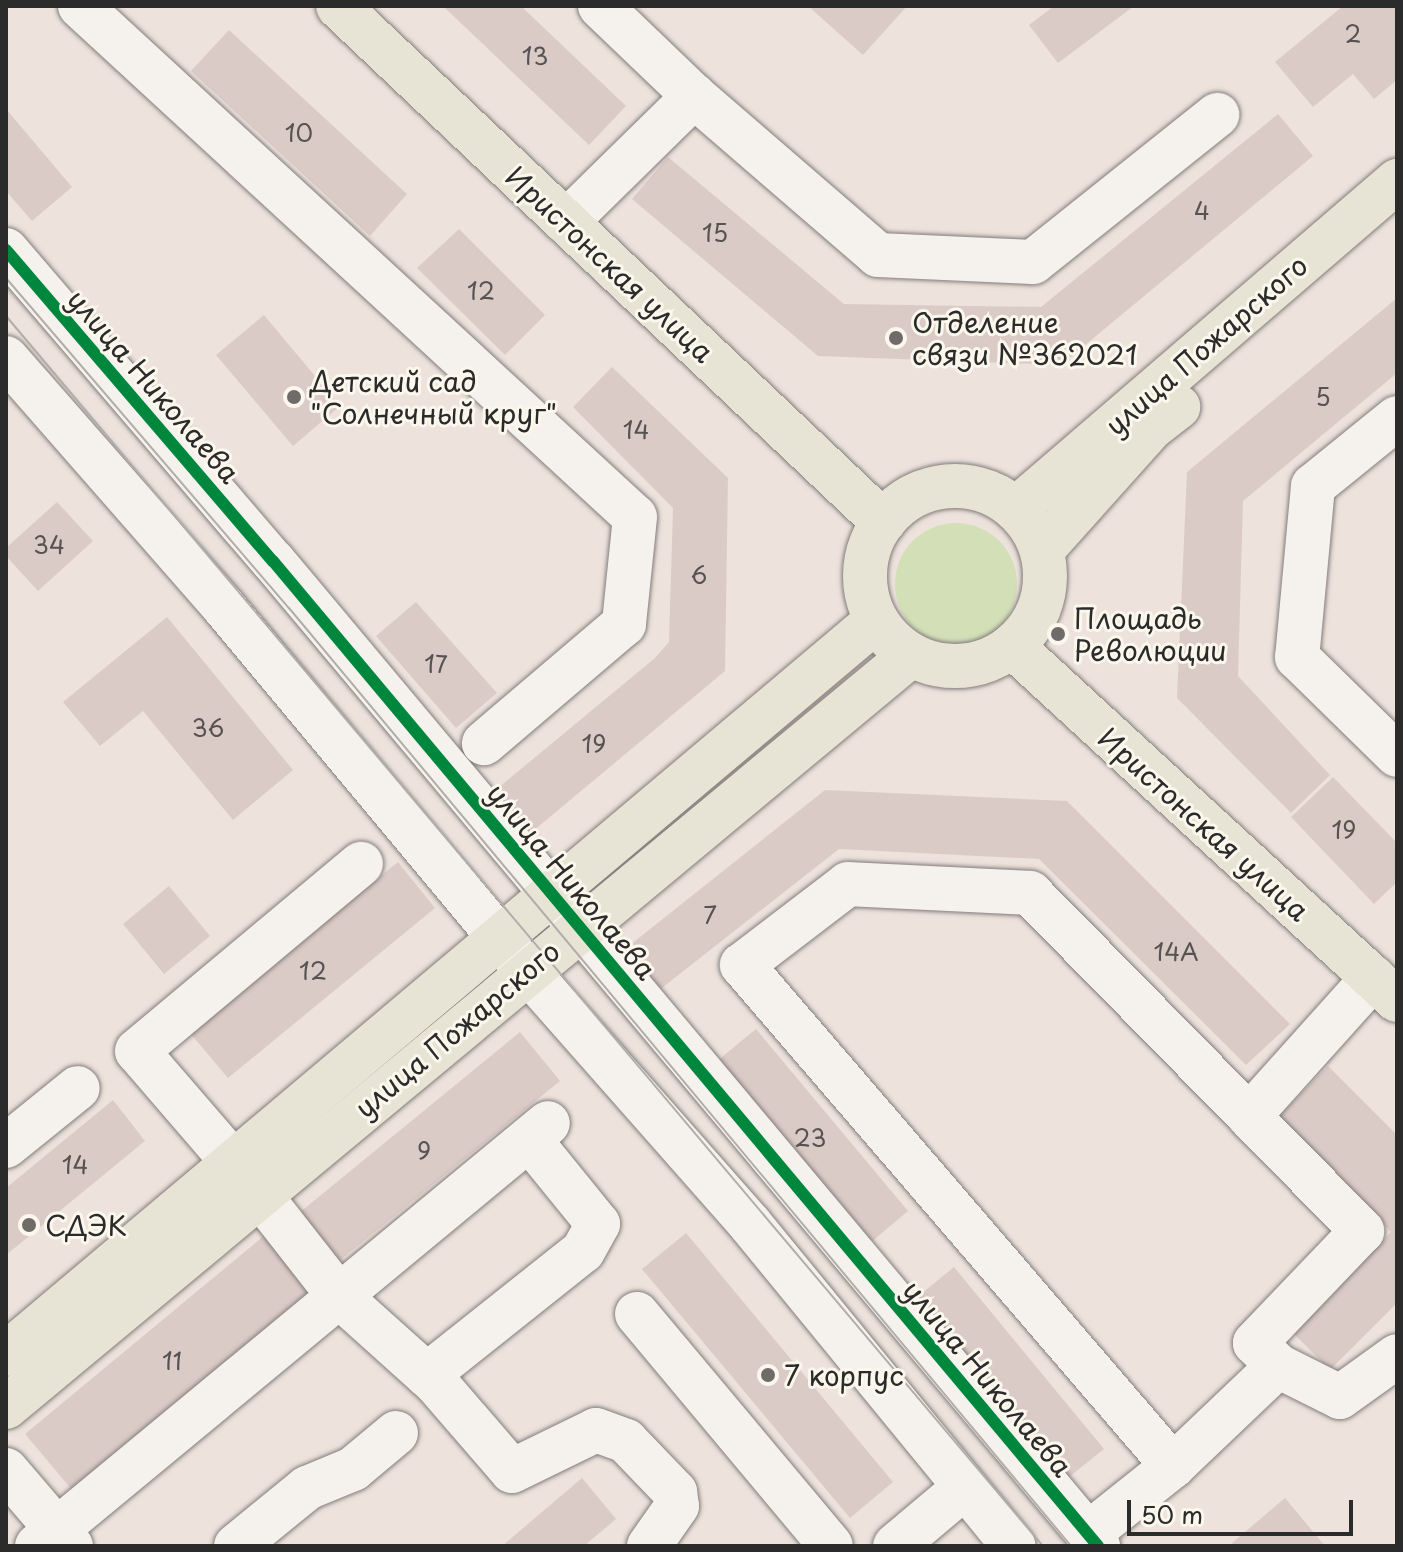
<!DOCTYPE html>
<meta charset="utf-8">
<style>
body{margin:0}
#map{position:relative;width:1403px;height:1552px;overflow:hidden;background:#ede2dc;font-family:"Playpen Sans",sans-serif}
div>[style]{position:absolute}
[style*='--x']{left:calc(var(--x)*1px);top:calc(var(--y)*1px);width:calc(var(--w)*1px);rotate:calc(var(--a)*1deg)}
.green>*{inset:0;background:#d3e0b7}
.round{border-radius:50%}
.building>*{inset:0;background:#dbcbc6}
.roads{filter:drop-shadow(0 0 2px #827d7b) drop-shadow(0 0 2px #827d7b)}
.minor>*{height:44px;margin:-22px;padding:0 22px;transform-origin:22px;border-radius:22px;background:#f5f2ee}
.major>*{height:44px;margin:-22px;padding:0 22px;transform-origin:22px;border-radius:22px;background:#e8e4d5}
.major>.ring{margin:-22px;padding:0;box-sizing:content-box;background:none;border:44px solid #e8e4d5;border-radius:50%}
.tram>*{height:2px;margin:-1px;padding:0 1px;transform-origin:1px;border-radius:1px;background:#b0adab}
.cycleway>*{height:12px;margin:-6px;padding:0 6px;transform-origin:6px;border-radius:6px;background:#00873e}
.dots>*{width:22px;height:22px;translate:-50% -50%;box-sizing:border-box;border:4px solid #fbf7ec;border-radius:50%}
span{translate:-50% -50%;white-space:nowrap;text-align:center;line-height:1.15;-webkit-text-stroke:6px #fbf7ec;paint-order:stroke}
.number-label{font-size:24px;color:#575352}
.number-label span{-webkit-text-stroke-width:0}
.street-label{font-size:28px;color:#2b2b2b}
.poi-label{font-size:28px;color:#2b2b2b}
.left{translate:0 -50%;text-align:left}
.frame{position:absolute;inset:0;border:8px solid #2b2b2b;pointer-events:none}
.scale{position:absolute;left:1127px;top:1500px;width:226px;height:36px;box-sizing:border-box;border:4px solid #2b2b2b;border-top:0;padding-left:10px;font-size:24px;line-height:28px;white-space:nowrap;color:#2b2b2b;-webkit-text-stroke:6px #fbf7ec;paint-order:stroke}
</style>
<div id="map">
<div class="green">
<i class="round" style="left:895px;top:523px;width:122px;height:122px"></i>
</div>
<div class="building">
<i style="clip-path:polygon(443px 6px,521px 6px,626px 106px,589px 145px)"></i>
<i style="clip-path:polygon(808px 6px,907px 6px,863px 55px)"></i>
<i style="clip-path:polygon(1054px 6px,1134px 6px,1058px 63px,1029px 25px)"></i>
<i style="clip-path:polygon(1343px 6px,1397px 6px,1397px 80px,1374px 99px,1353px 74px,1313px 107px,1275px 62px)"></i>
<i style="clip-path:polygon(229px 30px,407px 194px,370px 236px,191px 71px)"></i>
<i style="clip-path:polygon(6px 109px,72px 187px,32px 221px,6px 191px)"></i>
<i style="clip-path:polygon(1278px 114px,1313px 156px,1061px 365px,818px 356px,632px 199px,668px 157px,844px 304px,1041px 307px)"></i>
<i style="clip-path:polygon(459px 229px,545px 315px,505px 355px,417px 268px)"></i>
<i style="clip-path:polygon(1397px 298px,1397px 373px,1243px 501px,1238px 676px,1330px 775px,1291px 813px,1177px 698px,1187px 472px)"></i>
<i style="clip-path:polygon(264px 315px,340px 406px,293px 446px,216px 355px)"></i>
<i style="clip-path:polygon(612px 367px,728px 478px,725px 671px,533px 831px,498px 788px,655px 658px,669px 642px,673px 508px,573px 407px)"></i>
<i style="clip-path:polygon(57px 502px,93px 541px,38px 591px,6px 556px,6px 548px)"></i>
<i style="clip-path:polygon(416px 602px,497px 693px,456px 728px,376px 636px)"></i>
<i style="clip-path:polygon(167px 617px,293px 770px,233px 820px,143px 711px,100px 746px,63px 702px)"></i>
<i style="clip-path:polygon(1333px 777px,1397px 843px,1397px 882px,1374px 904px,1291px 817px)"></i>
<i style="clip-path:polygon(825px 790px,1067px 801px,1290px 1024px,1246px 1065px,1039px 859px,839px 849px,658px 991px,625px 949px)"></i>
<i style="clip-path:polygon(398px 862px,435px 908px,228px 1078px,190px 1033px)"></i>
<i style="clip-path:polygon(169px 886px,210px 936px,164px 974px,123px 924px)"></i>
<i style="clip-path:polygon(756px 1029px,908px 1211px,864px 1248px,711px 1066px)"></i>
<i style="clip-path:polygon(520px 1032px,560px 1081px,328px 1270px,288px 1222px)"></i>
<i style="clip-path:polygon(1328px 1066px,1397px 1135px,1397px 1303px,1330px 1370px,1292px 1332px,1391px 1232px,1277px 1118px)"></i>
<i style="clip-path:polygon(113px 1100px,145px 1141px,6px 1255px,6px 1188px)"></i>
<i style="clip-path:polygon(271px 1230px,319px 1288px,73px 1491px,25px 1434px)"></i>
<i style="clip-path:polygon(686px 1233px,893px 1482px,850px 1518px,642px 1269px)"></i>
<i style="clip-path:polygon(954px 1267px,1104px 1449px,1059px 1485px,910px 1303px)"></i>
<i style="clip-path:polygon(582px 1478px,616px 1519px,584px 1546px,502px 1546px)"></i>
<i style="clip-path:polygon(1285px 1498px,1325px 1546px,1234px 1546px,1232px 1543px)"></i>
</div>
<div class="roads">
<div class="minor">
<i style="--x:80;--y:6;--w:754;--a:42.64"></i>
<i style="--x:635;--y:517;--w:108;--a:95.9"></i>
<i style="--x:624;--y:624;--w:184;--a:139.6"></i>
<i style="--x:600;--y:6;--w:130;--a:43.8"></i>
<i style="--x:566;--y:222;--w:180;--a:-44.5"></i>
<i style="--x:694;--y:96;--w:243;--a:40.8"></i>
<i style="--x:878;--y:255;--w:155;--a:2.6"></i>
<i style="--x:1033;--y:262;--w:236;--a:-38.6"></i>
<i style="--x:6;--y:250;--w:410;--a:49.4"></i>
<i style="--x:273;--y:561;--w:1285;--a:50.05"></i>
<i style="--x:6;--y:358;--w:331;--a:48.8"></i>
<i style="--x:224;--y:607;--w:474;--a:50.2"></i>
<i style="--x:527;--y:971;--w:337;--a:48.6"></i>
<i style="--x:750;--y:1224;--w:416;--a:50.7"></i>
<i style="--x:1397;--y:418;--w:108;--a:141"></i>
<i style="--x:1313;--y:486;--w:172;--a:95.3"></i>
<i style="--x:1297;--y:657;--w:140;--a:44.4"></i>
<i style="--x:1249;--y:1116;--w:186;--a:-48.1"></i>
<i style="--x:6;--y:1146;--w:92;--a:-38.9"></i>
<i style="--x:232;--y:1161;--w:145;--a:-130.8"></i>
<i style="--x:137;--y:1051;--w:292;--a:-39.9"></i>
<i style="--x:259;--y:1194;--w:130;--a:51.9"></i>
<i style="--x:339;--y:1296;--w:271;--a:-39.6"></i>
<i style="--x:637;--y:1314;--w:302;--a:50.1"></i>
<i style="--x:1278;--y:1366;--w:69;--a:26.6"></i>
<i style="--x:1340;--y:1397;--w:70;--a:-35.7"></i>
<i style="--x:427;--y:1375;--w:199;--a:-38.5"></i>
<i style="--x:583;--y:1251;--w:31;--a:-61"></i>
<i style="--x:598;--y:1224;--w:109;--a:-129.1"></i>
<i style="--x:6;--y:1470;--w:100;--a:49.5"></i>
<i style="--x:1088;--y:1534;--w:109;--a:-38.7"></i>
<i style="--x:1173;--y:1466;--w:661;--a:-130.7"></i>
<i style="--x:742;--y:965;--w:133;--a:-37.4"></i>
<i style="--x:848;--y:884;--w:182;--a:2.8"></i>
<i style="--x:1030;--y:893;--w:474;--a:45.5"></i>
<i style="--x:1362;--y:1231;--w:155;--a:133.7"></i>
<i style="--x:1255;--y:1343;--w:33;--a:45"></i>
<i style="--x:1278;--y:1366;--w:145;--a:136.4"></i>
<i style="--x:37;--y:1546;--w:392;--a:-39.6"></i>
<i style="--x:339;--y:1296;--w:130;--a:41.9"></i>
<i style="--x:436;--y:1383;--w:116;--a:49.2"></i>
<i style="--x:512;--y:1471;--w:93;--a:-26"></i>
<i style="--x:596;--y:1430;--w:32;--a:20"></i>
<i style="--x:626;--y:1441;--w:71;--a:46.1"></i>
<i style="--x:675;--y:1492;--w:14;--a:82"></i>
<i style="--x:677;--y:1506;--w:49;--a:125"></i>
<i style="--x:236;--y:1546;--w:92;--a:-39.2"></i>
<i style="--x:307;--y:1488;--w:50;--a:-22.4"></i>
<i style="--x:353;--y:1469;--w:56;--a:-39.9"></i>
<i style="--x:895;--y:1546;--w:75;--a:-40.1"></i>
</div>
<div class="major">
<i style="--x:338;--y:6;--w:751;--a:43.43"></i>
<i class="ring" style="left:865px;top:486px;width:136px;height:136px"></i>
<i style="--x:1016;--y:509;--w:503;--a:-40.72"></i>
<i style="--x:1042;--y:550;--w:162;--a:-48.2"></i>
<i style="--x:1150;--y:429;--w:36;--a:-38"></i>
<i style="--x:1012;--y:646;--w:523;--a:42.6"></i>
<i style="--x:6;--y:1354;--w:1138;--a:-40.12"></i>
<i style="--x:6;--y:1407;--w:1177;--a:-39.72"></i>
</div>
</div>
<div class="tram">
<i style="--x:6;--y:278;--w:435;--a:49.4"></i>
<i style="--x:289;--y:608;--w:1221;--a:50.18"></i>
<i style="--x:6;--y:316;--w:1609;--a:49.87"></i>
</div>
<div class="cycleway">
<i style="--x:6;--y:250;--w:410;--a:49.4"></i>
<i style="--x:273;--y:561;--w:1285;--a:50.05"></i>
</div>
<div class="dots">
<i style="left:896px;top:338px;background:#6f6b69"></i>
<i style="left:294px;top:397px;background:#6f6b69"></i>
<i style="left:1058px;top:634px;background:#6f6b69"></i>
<i style="left:29px;top:1225px;background:#6f6b69"></i>
<i style="left:768px;top:1375px;background:#6f6b69"></i>
</div>
<div class="number-label">
<span style="left:1353px;top:34px">2</span>
<span style="left:535px;top:56px">13</span>
<span style="left:299px;top:133px">10</span>
<span style="left:1202px;top:211px">4</span>
<span style="left:715px;top:233px">15</span>
<span style="left:481px;top:291px">12</span>
<span style="left:1323px;top:397px">5</span>
<span style="left:636px;top:430px">14</span>
<span style="left:49px;top:545px">34</span>
<span style="left:699px;top:575px">6</span>
<span style="left:436px;top:664px">17</span>
<span style="left:208px;top:728px">36</span>
<span style="left:594px;top:744px">19</span>
<span style="left:1344px;top:830px">19</span>
<span style="left:710px;top:915px">7</span>
<span style="left:1176px;top:952px">14А</span>
<span style="left:313px;top:971px">12</span>
<span style="left:810px;top:1138px">23</span>
<span style="left:424px;top:1151px">9</span>
<span style="left:75px;top:1165px">14</span>
<span style="left:172px;top:1361px">11</span>
</div>
<div class="street-label">
<span style="left:610px;top:264px;rotate:43deg">Иристонская улица</span>
<span style="left:1206px;top:345px;rotate:-41deg">улица Пожарского</span>
<span style="left:154px;top:386px;rotate:49deg">улица Николаева</span>
<span style="left:1204px;top:824px;rotate:42deg">Иристонская улица</span>
<span style="left:572px;top:881px;rotate:50deg">улица Николаева</span>
<span style="left:457px;top:1029px;rotate:-40deg">улица Пожарского</span>
<span style="left:988px;top:1378px;rotate:50deg">улица Николаева</span>
</div>
<div class="poi-label">
<span class="left" style="left:912px;top:338px">Отделение<br>связи №362021</span>
<span class="left" style="left:310px;top:397px">Детский сад<br>"Солнечный круг"</span>
<span class="left" style="left:1074px;top:634px">Площадь<br>Революции</span>
<span class="left" style="left:45px;top:1225px">СДЭК</span>
<span class="left" style="left:784px;top:1375px">7 корпус</span>
</div>
<div class="frame"></div>
<div class="scale">50 m</div>
</div>
